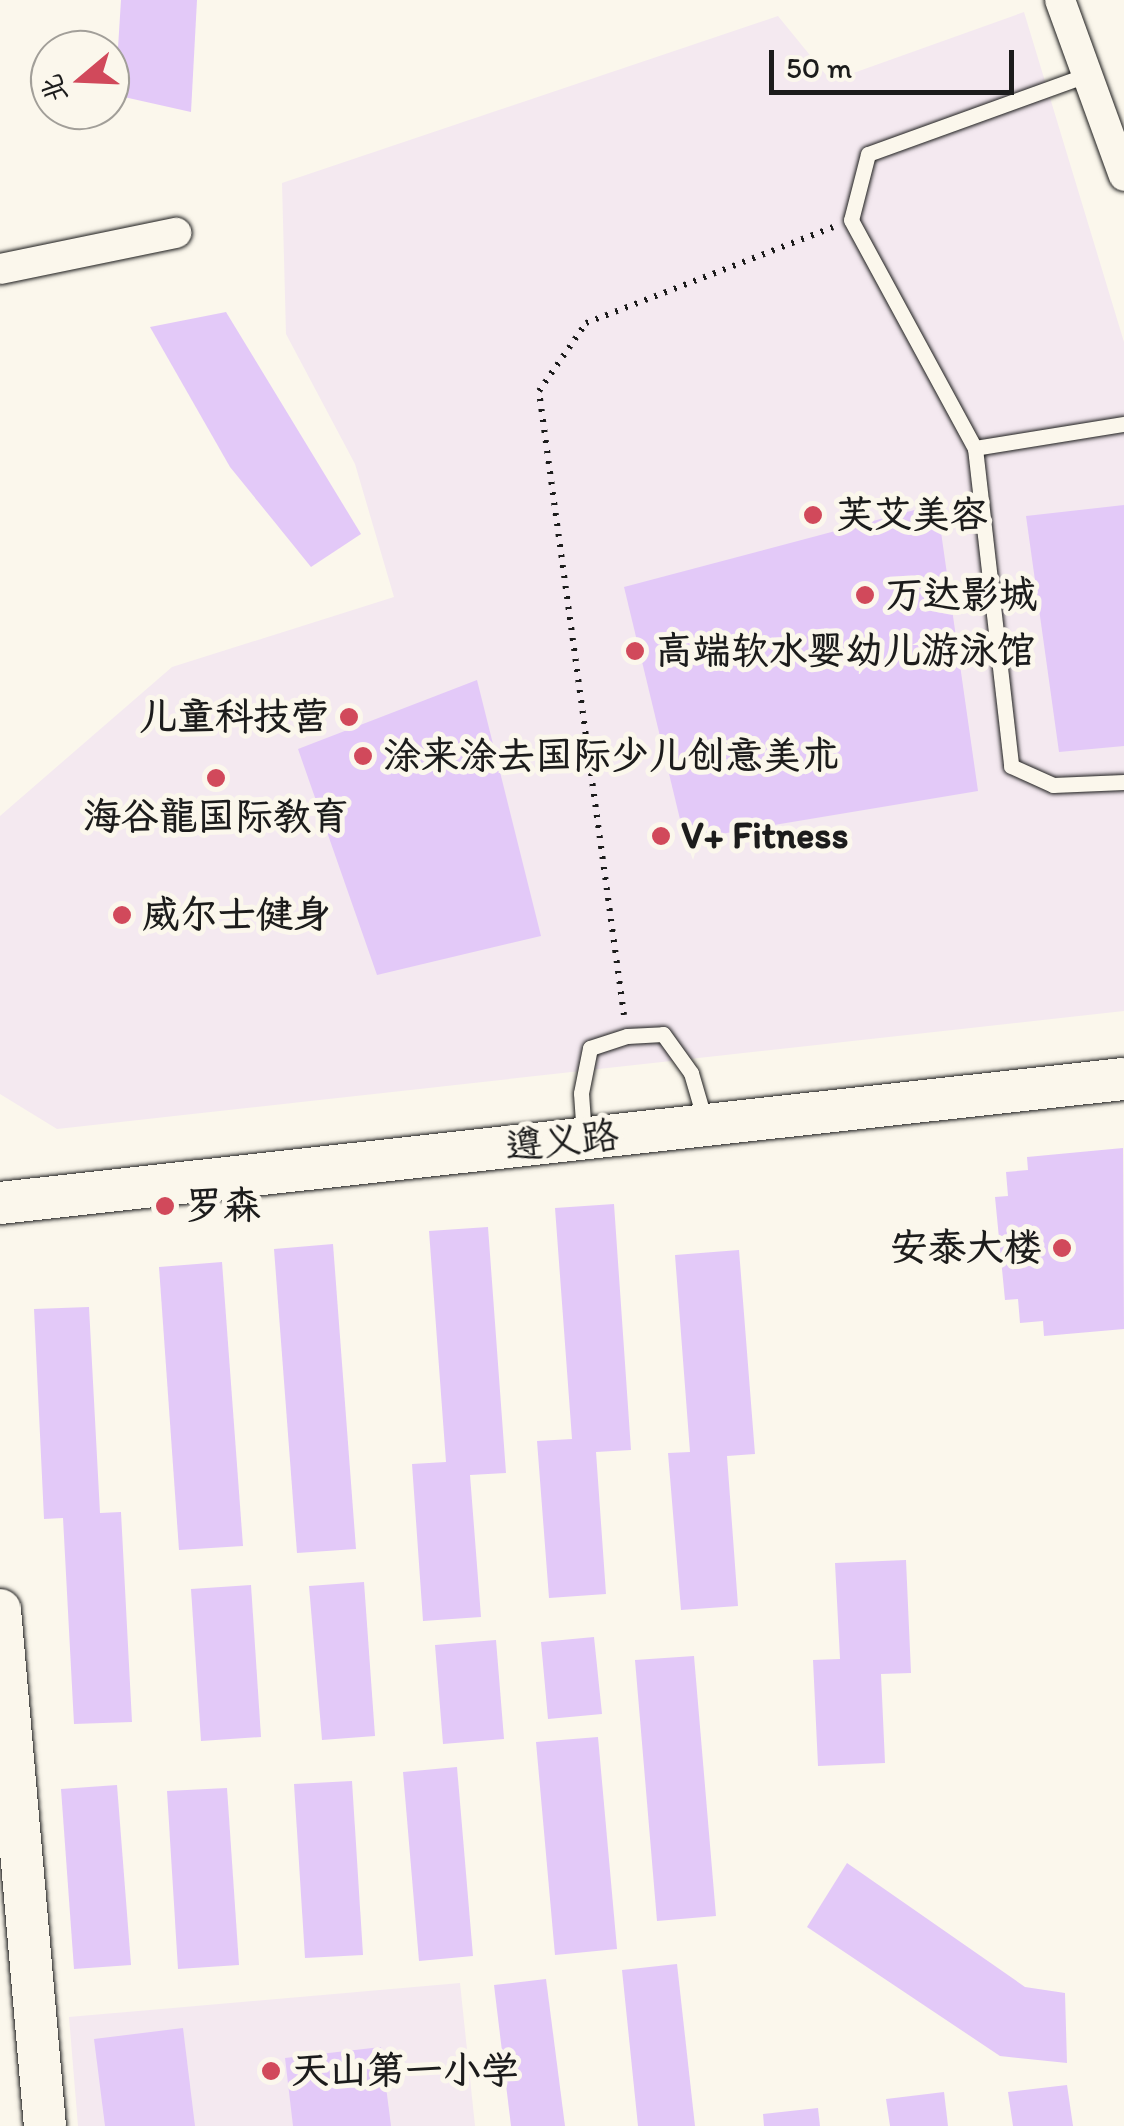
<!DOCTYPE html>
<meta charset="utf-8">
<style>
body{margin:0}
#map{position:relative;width:1124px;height:2126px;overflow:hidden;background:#fbf7ec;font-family:Itim,"LXGW WenKai TC",sans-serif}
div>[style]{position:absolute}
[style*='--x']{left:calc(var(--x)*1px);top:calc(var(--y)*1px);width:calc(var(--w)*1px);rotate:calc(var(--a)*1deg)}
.built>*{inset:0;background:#f4e9f0}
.building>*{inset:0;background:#e3c9f8}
.path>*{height:6px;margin-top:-3px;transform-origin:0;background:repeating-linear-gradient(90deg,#1c1c1c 0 2.5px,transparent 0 10.5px)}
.roads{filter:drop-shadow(0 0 2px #1c1c1c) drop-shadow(0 0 2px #1c1c1c)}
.lane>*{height:15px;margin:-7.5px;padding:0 7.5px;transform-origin:7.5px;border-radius:7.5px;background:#fbf7ec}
.street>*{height:30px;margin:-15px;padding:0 15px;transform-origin:15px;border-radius:15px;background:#fbf7ec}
.secondary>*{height:42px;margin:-21px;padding:0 21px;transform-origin:21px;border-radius:21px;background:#fbf7ec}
.dots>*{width:28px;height:28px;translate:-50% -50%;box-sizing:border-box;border:5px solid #fbf7ec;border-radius:50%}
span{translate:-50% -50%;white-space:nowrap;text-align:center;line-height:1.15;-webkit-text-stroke:10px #fbf7ec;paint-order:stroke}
.poi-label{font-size:38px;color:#1c1c1c;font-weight:700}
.left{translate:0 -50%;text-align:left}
.right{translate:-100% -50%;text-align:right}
.street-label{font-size:38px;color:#1c1c1c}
.north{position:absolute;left:30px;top:30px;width:100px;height:100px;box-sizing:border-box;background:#fbf7ec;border:2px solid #a29f99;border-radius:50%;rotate:251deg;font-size:28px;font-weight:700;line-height:40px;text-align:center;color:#1c1c1c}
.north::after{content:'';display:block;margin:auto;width:35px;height:45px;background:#d1495b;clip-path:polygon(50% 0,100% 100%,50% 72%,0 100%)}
.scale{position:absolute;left:769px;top:50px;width:245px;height:45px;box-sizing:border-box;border:5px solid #1c1c1c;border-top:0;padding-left:12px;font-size:30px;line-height:35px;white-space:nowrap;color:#1c1c1c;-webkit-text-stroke:8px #fbf7ec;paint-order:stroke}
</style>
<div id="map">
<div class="built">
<i style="clip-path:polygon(1024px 12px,1124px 342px,1124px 1011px,57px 1129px,0 1094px,0 816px,172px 667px,394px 597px,355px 464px,286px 334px,282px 183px,778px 16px,831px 81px)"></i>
<i style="clip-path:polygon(460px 1983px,475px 2126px,78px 2126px,69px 2017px)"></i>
</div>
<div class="building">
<i style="clip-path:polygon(121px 0,197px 0,191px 112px,115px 95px)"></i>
<i style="clip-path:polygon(226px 312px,361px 534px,311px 567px,230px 467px,150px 327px)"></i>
<i style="clip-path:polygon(937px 504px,978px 791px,685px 840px,624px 587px)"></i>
<i style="clip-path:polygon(1124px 505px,1124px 746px,1059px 752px,1026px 516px)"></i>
<i style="clip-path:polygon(477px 680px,541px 936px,377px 975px,298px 749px)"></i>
<i style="clip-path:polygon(1123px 1148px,1124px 1329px,1044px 1336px,1043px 1321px,1020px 1323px,1018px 1299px,1005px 1300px,995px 1197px,1008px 1196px,1006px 1172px,1028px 1170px,1027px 1157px)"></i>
<i style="clip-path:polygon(614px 1204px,631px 1450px,596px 1452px,606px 1594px,549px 1598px,537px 1441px,572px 1439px,555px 1208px)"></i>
<i style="clip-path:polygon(488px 1227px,506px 1473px,470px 1475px,481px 1617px,423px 1621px,412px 1464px,446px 1462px,429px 1231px)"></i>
<i style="clip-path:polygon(333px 1244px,356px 1549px,297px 1553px,274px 1249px)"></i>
<i style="clip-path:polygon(739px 1250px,755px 1454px,727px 1456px,738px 1606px,681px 1610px,668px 1453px,690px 1452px,675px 1255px)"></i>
<i style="clip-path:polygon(222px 1262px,243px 1546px,179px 1550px,159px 1267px)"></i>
<i style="clip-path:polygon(89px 1307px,100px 1513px,121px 1512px,132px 1722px,74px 1724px,63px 1518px,44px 1519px,34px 1309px)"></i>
<i style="clip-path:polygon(906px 1560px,911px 1673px,881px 1674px,885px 1763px,818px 1766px,813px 1660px,840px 1659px,835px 1563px)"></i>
<i style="clip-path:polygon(364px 1582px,375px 1736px,322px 1740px,309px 1586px)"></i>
<i style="clip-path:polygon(251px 1585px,261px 1737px,201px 1741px,191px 1589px)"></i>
<i style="clip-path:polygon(594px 1637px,602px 1714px,548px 1719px,541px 1642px)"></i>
<i style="clip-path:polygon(496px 1640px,504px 1739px,443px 1744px,435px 1645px)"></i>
<i style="clip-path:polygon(694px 1656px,716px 1916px,657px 1921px,635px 1660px)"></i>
<i style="clip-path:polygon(598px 1737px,617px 1949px,555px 1955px,536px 1742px)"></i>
<i style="clip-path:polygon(457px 1767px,473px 1956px,419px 1961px,403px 1772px)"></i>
<i style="clip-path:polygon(352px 1781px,363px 1955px,305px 1958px,294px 1784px)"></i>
<i style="clip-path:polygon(117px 1785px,131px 1965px,74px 1969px,61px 1789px)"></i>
<i style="clip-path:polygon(227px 1788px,239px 1965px,178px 1969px,167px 1791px)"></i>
<i style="clip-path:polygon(847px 1863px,1025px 1987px,1065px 1993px,1067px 2063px,1000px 2056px,807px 1927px)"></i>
<i style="clip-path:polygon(677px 1964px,695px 2126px,638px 2126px,622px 1970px)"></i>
<i style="clip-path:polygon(546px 1979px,565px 2126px,511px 2126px,494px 1985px)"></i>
<i style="clip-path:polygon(183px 2028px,195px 2126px,105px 2126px,94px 2039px)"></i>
<i style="clip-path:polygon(381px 2047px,391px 2126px,293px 2126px,285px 2058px)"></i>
<i style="clip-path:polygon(1067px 2085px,1073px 2126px,1013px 2126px,1008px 2092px)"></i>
<i style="clip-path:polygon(944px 2092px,948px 2126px,890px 2126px,886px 2099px)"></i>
<i style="clip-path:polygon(818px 2108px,820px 2126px,764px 2126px,763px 2114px)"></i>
</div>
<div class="path">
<i style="--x:624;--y:1015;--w:630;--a:-97.76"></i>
<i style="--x:539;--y:391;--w:83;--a:-55.3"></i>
<i style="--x:586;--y:323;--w:265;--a:-21.2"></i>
</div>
<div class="roads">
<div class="lane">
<i style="--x:1089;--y:74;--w:235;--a:160.1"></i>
<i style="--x:868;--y:154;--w:68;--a:104.4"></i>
<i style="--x:851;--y:220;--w:260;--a:61.5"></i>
<i style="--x:975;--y:448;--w:151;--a:-9.2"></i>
<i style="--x:975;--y:448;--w:320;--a:83.5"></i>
<i style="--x:1011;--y:766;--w:46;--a:24.3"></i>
<i style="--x:1053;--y:785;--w:71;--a:-2.4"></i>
<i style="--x:584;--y:1136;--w:43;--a:-94"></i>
<i style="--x:581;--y:1093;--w:46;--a:-78.7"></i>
<i style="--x:590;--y:1048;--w:39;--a:-18"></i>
<i style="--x:627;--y:1036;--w:36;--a:-3"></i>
<i style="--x:663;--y:1034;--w:48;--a:54.3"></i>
<i style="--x:691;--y:1073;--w:50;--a:73.7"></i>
</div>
<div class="street">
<i style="--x:1060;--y:0;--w:187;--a:70"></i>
<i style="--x:0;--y:269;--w:180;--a:-11.6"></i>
</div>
<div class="secondary">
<i style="--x:0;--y:1203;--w:1131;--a:-6.3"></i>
<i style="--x:0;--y:1610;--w:518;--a:85.02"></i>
</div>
</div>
<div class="dots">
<i style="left:813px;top:515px;background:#d1495b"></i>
<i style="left:865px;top:595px;background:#d1495b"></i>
<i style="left:635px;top:651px;background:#d1495b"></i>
<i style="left:349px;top:717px;background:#d1495b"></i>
<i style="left:363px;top:756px;background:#d1495b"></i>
<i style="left:216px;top:778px;background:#d1495b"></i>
<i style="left:661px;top:836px;background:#d1495b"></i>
<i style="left:122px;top:915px;background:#d1495b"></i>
<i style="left:165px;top:1206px;background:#d1495b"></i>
<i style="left:1062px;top:1248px;background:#d1495b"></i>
<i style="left:271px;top:2071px;background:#d1495b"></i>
</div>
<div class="poi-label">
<span class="left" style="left:836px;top:515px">芙艾美容</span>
<span class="left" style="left:885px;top:595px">万达影城</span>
<span class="left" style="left:655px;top:651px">高端软水婴幼儿游泳馆</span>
<span class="right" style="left:329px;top:717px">儿童科技营</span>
<span class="left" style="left:383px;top:756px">涂来涂去国际少儿创意美术</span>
<span style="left:216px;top:817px">海谷龍国际教育</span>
<span class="left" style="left:681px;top:836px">V+ Fitness</span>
<span class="left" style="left:142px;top:915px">威尔士健身</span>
<span class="left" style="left:185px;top:1206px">罗森</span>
<span class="right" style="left:1042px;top:1248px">安泰大楼</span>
<span class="left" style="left:291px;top:2071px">天山第一小学</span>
</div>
<div class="street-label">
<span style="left:562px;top:1141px;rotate:-6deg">遵义路</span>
</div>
<div class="north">北</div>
<div class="scale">50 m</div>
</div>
